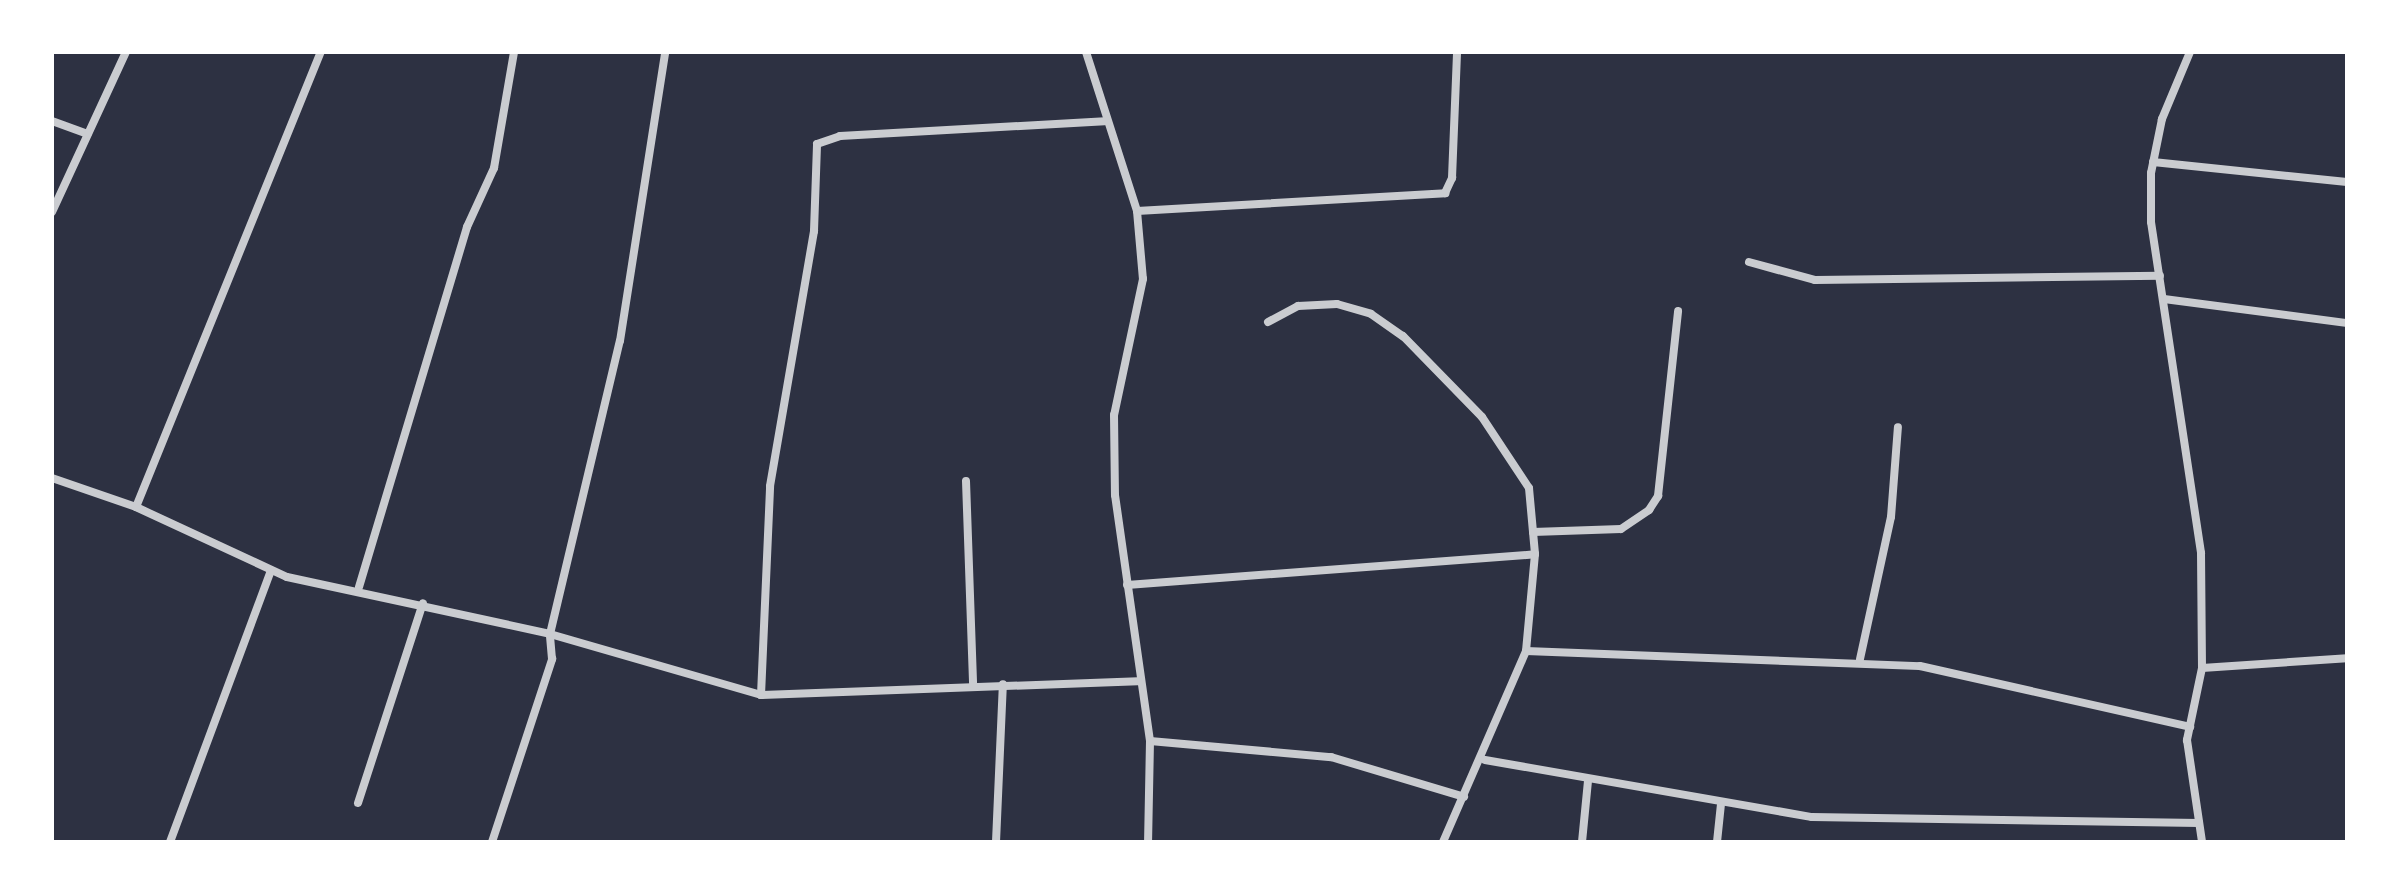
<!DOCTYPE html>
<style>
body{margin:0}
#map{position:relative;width:2399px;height:894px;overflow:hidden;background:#2d3142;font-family:"DM Sans",sans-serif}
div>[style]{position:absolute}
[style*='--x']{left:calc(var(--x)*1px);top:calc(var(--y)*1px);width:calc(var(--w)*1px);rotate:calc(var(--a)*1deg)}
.minor>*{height:8px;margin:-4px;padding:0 4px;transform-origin:4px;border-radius:4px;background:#caccd0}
span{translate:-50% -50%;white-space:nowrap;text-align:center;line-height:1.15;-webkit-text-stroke:7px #fff;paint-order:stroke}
.frame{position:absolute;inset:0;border:54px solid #fff;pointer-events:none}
</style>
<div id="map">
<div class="minor">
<i style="--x:1086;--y:52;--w:167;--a:72.2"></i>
<i style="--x:1137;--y:211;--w:68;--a:85"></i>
<i style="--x:1143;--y:279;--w:139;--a:102"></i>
<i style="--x:1114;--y:415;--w:80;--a:89.3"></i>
<i style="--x:1115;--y:495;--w:248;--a:81.9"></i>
<i style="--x:1150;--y:741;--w:101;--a:91.1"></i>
<i style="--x:2190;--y:52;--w:73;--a:112.7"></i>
<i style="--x:2162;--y:119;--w:55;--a:101.5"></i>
<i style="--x:2151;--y:173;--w:49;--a:90"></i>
<i style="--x:2151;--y:222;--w:335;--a:81.4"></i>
<i style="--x:2201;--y:553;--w:115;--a:89.5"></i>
<i style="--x:2202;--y:668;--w:74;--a:101.8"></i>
<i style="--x:2187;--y:740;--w:103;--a:81.6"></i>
<i style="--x:52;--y:121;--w:38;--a:20"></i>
<i style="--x:2153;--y:162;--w:195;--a:5.9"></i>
<i style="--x:1137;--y:211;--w:309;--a:-3.3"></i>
<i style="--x:1445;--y:193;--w:17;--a:-65"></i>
<i style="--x:1452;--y:178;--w:126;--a:-87.7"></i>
<i style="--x:52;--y:212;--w:176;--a:-65.2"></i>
<i style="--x:1749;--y:262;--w:68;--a:15.3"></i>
<i style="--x:1815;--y:280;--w:345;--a:-0.7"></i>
<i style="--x:2164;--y:299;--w:185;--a:7.5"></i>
<i style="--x:1268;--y:322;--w:34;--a:-28"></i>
<i style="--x:1298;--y:306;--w:39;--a:-3"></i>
<i style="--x:1337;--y:304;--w:35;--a:16"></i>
<i style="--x:1371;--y:314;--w:39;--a:35"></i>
<i style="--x:1403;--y:336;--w:113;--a:45.7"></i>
<i style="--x:1482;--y:417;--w:85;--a:56.5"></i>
<i style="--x:1529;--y:488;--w:66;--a:84.8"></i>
<i style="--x:1535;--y:554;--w:97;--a:95.3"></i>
<i style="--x:1526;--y:651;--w:208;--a:113.5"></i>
<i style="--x:52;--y:478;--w:89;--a:19"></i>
<i style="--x:136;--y:507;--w:166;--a:24.9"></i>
<i style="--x:287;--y:577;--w:269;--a:12.2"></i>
<i style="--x:550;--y:634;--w:220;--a:16.1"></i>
<i style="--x:761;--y:695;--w:377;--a:-2.1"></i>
<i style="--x:966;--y:481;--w:203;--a:88"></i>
<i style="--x:136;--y:507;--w:491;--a:-67.9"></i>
<i style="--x:1533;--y:532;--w:88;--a:-2"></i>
<i style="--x:1621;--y:529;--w:34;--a:-34"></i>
<i style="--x:1649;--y:510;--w:17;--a:-57"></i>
<i style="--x:1658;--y:496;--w:186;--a:-83.8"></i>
<i style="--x:1127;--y:585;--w:409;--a:-4.3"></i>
<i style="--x:359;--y:587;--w:376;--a:-73.3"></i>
<i style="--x:467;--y:227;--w:65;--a:-65.4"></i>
<i style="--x:494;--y:168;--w:118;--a:-80.2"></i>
<i style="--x:1526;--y:651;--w:394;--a:2.2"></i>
<i style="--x:1920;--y:666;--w:277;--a:12.7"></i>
<i style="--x:1860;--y:659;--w:145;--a:-77.7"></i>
<i style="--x:1891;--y:517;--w:90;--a:-85.6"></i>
<i style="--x:2202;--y:668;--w:145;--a:-3.9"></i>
<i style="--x:761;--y:695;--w:209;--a:-87.5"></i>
<i style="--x:770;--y:486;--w:259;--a:-80.2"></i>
<i style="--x:814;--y:231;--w:87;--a:-88"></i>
<i style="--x:817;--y:144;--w:24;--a:-19"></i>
<i style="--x:840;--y:136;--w:265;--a:-3.2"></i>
<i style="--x:1150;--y:741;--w:182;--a:5.1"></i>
<i style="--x:1331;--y:757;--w:139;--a:16.7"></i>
<i style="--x:1485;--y:760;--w:332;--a:9.9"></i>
<i style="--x:1812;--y:817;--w:387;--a:0.9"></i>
<i style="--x:358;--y:803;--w:210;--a:-72"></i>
<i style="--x:170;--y:842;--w:290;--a:-69.6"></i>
<i style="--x:492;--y:842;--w:193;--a:-71.8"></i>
<i style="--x:552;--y:659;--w:25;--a:-95"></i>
<i style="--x:550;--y:634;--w:301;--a:-76.6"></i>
<i style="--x:620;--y:341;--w:292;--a:-81.1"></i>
<i style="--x:996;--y:842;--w:158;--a:-87.5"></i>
<i style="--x:1582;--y:842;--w:61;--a:-84.4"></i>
<i style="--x:1717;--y:842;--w:37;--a:-84"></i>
</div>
<div class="frame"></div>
</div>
